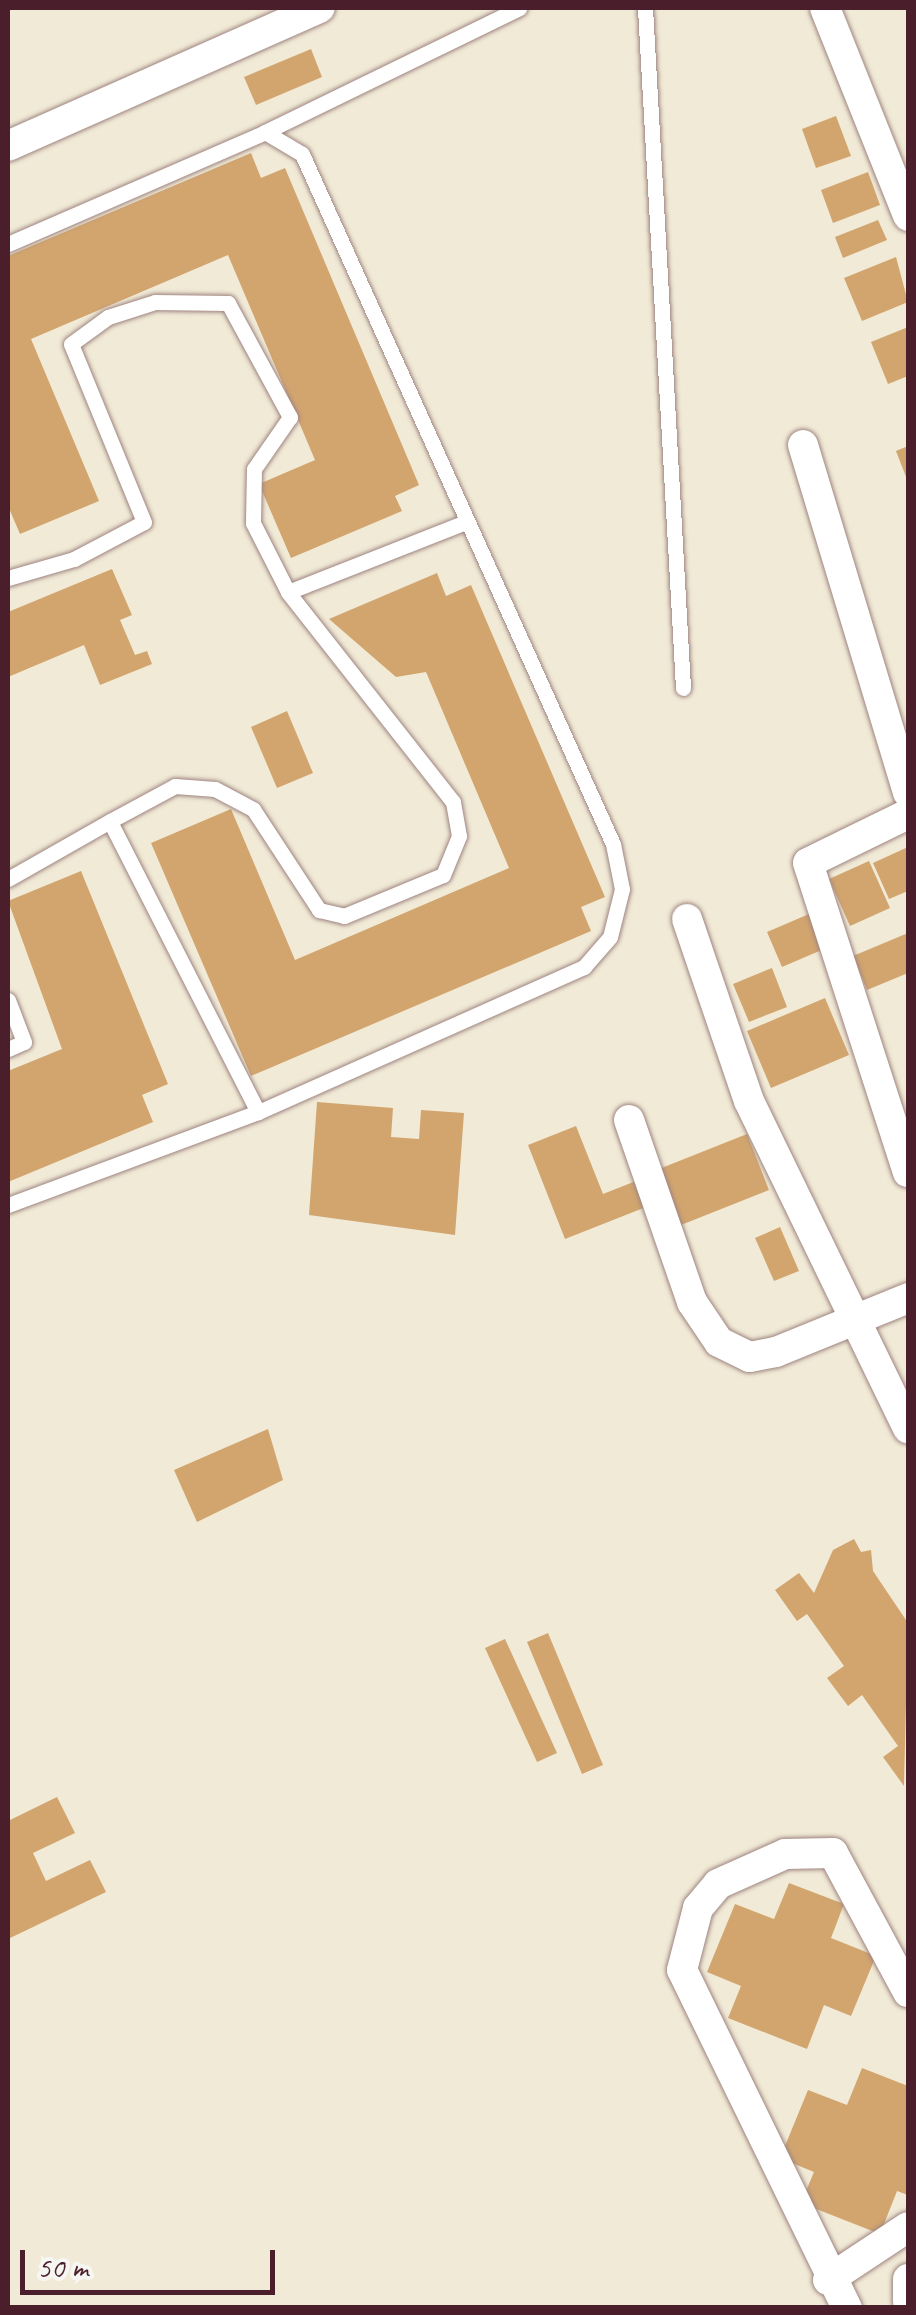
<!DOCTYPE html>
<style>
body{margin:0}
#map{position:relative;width:916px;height:2315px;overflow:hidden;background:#f1ead6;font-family:Caveat,sans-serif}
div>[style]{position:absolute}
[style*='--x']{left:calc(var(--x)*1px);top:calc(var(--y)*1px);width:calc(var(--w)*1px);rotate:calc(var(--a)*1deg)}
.building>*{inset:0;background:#d2a56f}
.roads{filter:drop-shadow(0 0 2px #9e8480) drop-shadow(0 0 2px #9e8480)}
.lane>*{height:15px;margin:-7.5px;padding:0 7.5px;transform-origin:7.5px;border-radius:7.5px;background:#fff}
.street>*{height:30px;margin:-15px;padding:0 15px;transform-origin:15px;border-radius:15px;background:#fff}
span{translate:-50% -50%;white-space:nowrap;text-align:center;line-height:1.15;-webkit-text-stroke:9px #f6f6f2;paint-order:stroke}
.frame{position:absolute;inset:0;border:10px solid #4a1f2b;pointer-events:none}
.scale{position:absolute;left:20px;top:2250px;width:255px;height:45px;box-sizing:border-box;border:5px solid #4a1f2b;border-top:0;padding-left:12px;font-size:30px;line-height:35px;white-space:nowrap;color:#4a1f2b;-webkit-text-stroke:8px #f6f6f2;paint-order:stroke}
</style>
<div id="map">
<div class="building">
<i style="clip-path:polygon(311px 49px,322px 77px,256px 105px,244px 77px)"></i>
<i style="clip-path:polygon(836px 116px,851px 156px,816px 168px,802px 129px)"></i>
<i style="clip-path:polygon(251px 153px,261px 178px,285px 168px,419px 485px,395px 496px,402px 511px,291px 558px,259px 484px,315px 460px,228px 255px,31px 339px,99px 501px,20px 534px,8px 506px,8px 256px)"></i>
<i style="clip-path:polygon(868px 172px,880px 205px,833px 223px,821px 190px)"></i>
<i style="clip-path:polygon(878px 220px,887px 240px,843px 258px,835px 237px)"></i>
<i style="clip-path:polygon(896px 257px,908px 302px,862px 321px,844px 278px)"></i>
<i style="clip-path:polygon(908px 327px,908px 376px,888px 384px,871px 342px)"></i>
<i style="clip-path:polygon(908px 446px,908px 482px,896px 451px)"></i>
<i style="clip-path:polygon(112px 569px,132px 615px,120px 620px,135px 655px,147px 651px,152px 664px,100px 685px,84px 645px,8px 677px,8px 612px)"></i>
<i style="clip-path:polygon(437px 573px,446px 596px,471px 585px,605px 897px,581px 907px,591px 931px,251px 1076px,151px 843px,231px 809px,295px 960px,509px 868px,426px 672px,396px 677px,329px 619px)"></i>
<i style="clip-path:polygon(287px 711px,313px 773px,277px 788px,251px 727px)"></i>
<i style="clip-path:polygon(908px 847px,908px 891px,889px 899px,873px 863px)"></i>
<i style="clip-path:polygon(869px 861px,890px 908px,850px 926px,829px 879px)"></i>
<i style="clip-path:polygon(81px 871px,168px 1084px,142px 1095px,153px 1122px,8px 1182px,8px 1071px,62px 1049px,8px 901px)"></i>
<i style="clip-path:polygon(809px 914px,824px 949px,782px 967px,767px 932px)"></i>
<i style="clip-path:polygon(908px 933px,908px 973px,867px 990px,853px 956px)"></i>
<i style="clip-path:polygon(772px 968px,787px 1007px,749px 1022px,733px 984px)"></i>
<i style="clip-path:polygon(825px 998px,849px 1055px,771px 1088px,747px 1031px)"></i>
<i style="clip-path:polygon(317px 1102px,393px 1108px,391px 1137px,419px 1139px,421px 1110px,464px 1113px,455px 1235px,309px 1215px)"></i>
<i style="clip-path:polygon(576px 1126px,603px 1194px,641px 1179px,651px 1205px,565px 1239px,528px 1145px)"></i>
<i style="clip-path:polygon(747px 1134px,769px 1190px,681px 1225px,659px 1169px)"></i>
<i style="clip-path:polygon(780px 1227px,799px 1271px,774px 1281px,755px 1238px)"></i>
<i style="clip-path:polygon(268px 1429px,283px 1480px,197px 1522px,174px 1470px)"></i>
<i style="clip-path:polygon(854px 1539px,861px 1552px,871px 1550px,873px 1571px,908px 1623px,904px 1786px,883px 1757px,898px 1746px,862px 1695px,848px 1706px,827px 1678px,844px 1666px,807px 1614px,797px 1621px,775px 1590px,799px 1573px,814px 1593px,833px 1550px)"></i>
<i style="clip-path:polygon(548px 1633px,603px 1765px,582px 1774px,527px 1642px)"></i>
<i style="clip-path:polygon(505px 1639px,557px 1753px,537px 1762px,485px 1648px)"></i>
<i style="clip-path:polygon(57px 1797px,75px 1833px,33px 1853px,46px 1881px,90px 1860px,106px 1892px,8px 1939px,8px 1821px)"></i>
<i style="clip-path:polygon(789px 1883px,844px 1904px,831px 1938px,876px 1956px,851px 2016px,824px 2005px,807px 2049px,728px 2018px,741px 1986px,707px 1972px,735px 1904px,774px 1919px)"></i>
<i style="clip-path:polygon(862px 2068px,908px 2086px,908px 2195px,897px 2191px,880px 2234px,801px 2203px,814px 2172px,780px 2158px,808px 2090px,847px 2105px)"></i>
</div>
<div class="roads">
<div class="lane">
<i style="--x:645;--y:8;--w:681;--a:86.8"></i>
<i style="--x:265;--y:132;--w:283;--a:-26"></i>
<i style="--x:8;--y:244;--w:280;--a:-23.5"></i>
<i style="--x:265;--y:132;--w:43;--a:30.7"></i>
<i style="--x:302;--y:154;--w:757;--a:65.74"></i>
<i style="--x:613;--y:844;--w:46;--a:78.7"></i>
<i style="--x:622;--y:889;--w:49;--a:104"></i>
<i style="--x:610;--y:937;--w:40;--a:131"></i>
<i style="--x:584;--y:967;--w:357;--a:156"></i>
<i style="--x:258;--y:1112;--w:267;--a:159.6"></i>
<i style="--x:8;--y:578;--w:69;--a:-16.1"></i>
<i style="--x:74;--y:559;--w:79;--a:-27.9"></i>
<i style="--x:144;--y:522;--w:192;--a:-112.3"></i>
<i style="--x:71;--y:344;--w:46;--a:-36.1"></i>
<i style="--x:108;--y:317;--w:49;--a:-17.7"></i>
<i style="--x:155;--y:302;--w:73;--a:0.8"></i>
<i style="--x:228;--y:303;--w:130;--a:61.5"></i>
<i style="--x:290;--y:417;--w:63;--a:124.7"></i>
<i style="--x:254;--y:469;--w:54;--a:91.1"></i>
<i style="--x:253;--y:523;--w:77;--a:63.1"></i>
<i style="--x:8;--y:879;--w:117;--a:-29.6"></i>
<i style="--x:8;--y:1000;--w:45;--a:69.1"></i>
<i style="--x:24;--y:1042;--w:17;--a:156"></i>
<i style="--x:258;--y:1112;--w:326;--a:-117"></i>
<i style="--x:110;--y:821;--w:74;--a:-28.3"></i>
<i style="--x:175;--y:786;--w:40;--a:4.3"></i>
<i style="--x:215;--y:789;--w:43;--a:27.8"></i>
<i style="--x:253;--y:809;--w:121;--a:56.8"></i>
<i style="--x:319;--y:910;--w:26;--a:13"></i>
<i style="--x:344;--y:916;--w:107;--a:-22.5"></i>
<i style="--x:443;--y:875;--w:42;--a:-67.7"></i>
<i style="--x:459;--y:836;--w:35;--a:-100"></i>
<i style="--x:453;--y:802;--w:267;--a:-128.2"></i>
<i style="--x:288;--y:592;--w:191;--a:-21.5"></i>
</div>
<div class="street">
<i style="--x:825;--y:8;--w:224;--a:68.2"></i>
<i style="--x:8;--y:146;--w:341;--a:-23.9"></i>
<i style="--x:803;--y:445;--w:363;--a:73.2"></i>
<i style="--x:908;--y:814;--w:111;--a:153.9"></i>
<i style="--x:808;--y:863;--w:325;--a:72.1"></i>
<i style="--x:687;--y:919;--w:192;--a:71.2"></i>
<i style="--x:749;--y:1101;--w:364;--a:64.1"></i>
<i style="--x:629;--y:1120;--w:193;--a:70.9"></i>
<i style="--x:692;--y:1302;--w:48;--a:56"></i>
<i style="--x:719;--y:1342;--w:34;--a:26"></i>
<i style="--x:750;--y:1357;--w:26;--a:-11"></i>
<i style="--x:776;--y:1352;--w:143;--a:-22.2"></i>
<i style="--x:908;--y:2279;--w:22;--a:90"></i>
<i style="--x:828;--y:2280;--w:96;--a:-33.5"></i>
<i style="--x:847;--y:2308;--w:376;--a:-116"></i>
<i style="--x:682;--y:1970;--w:64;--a:-75.5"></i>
<i style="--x:698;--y:1908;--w:31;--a:-50"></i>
<i style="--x:718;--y:1884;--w:73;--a:-24.1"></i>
<i style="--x:785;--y:1854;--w:48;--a:-1.2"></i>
<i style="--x:833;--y:1853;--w:158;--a:61.7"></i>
</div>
</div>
<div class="frame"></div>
<div class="scale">50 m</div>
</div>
